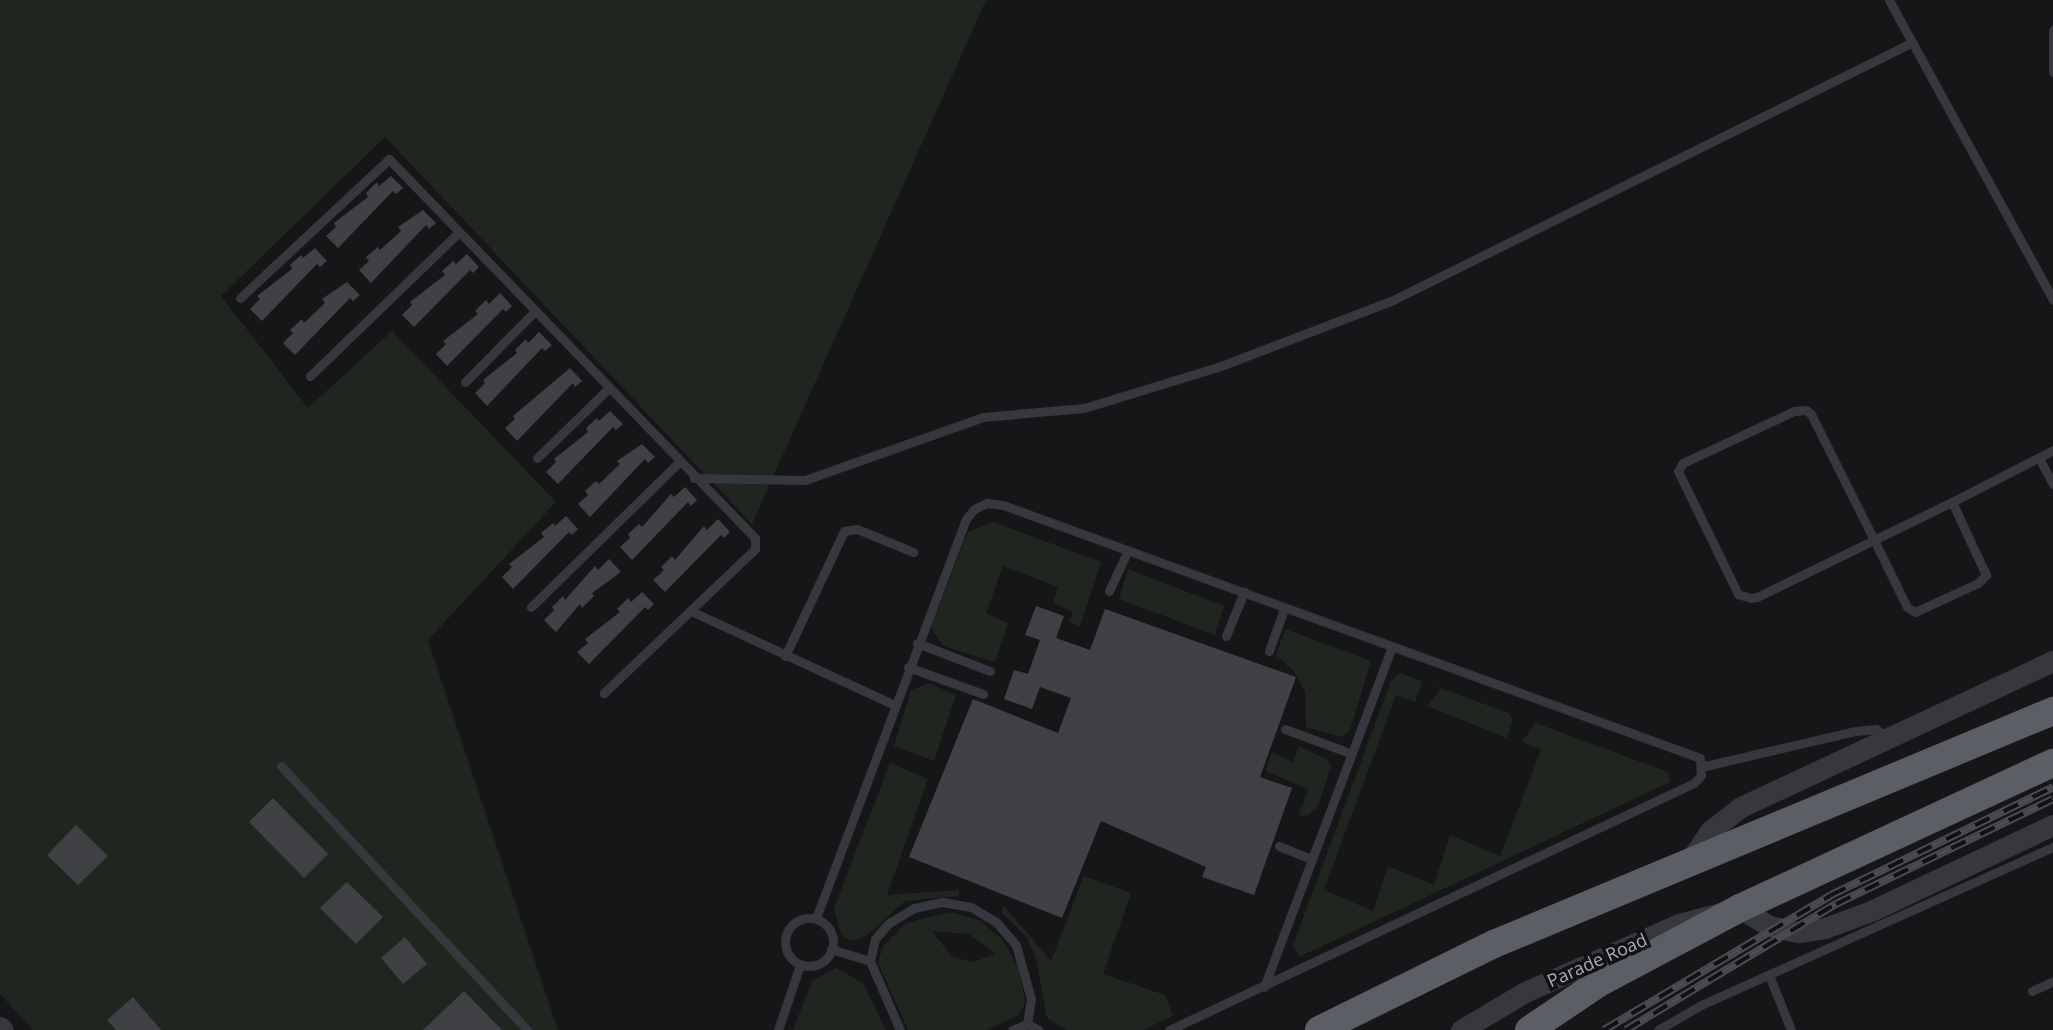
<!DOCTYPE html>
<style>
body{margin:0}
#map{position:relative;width:2053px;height:1030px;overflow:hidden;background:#161618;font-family:"Open Sans",sans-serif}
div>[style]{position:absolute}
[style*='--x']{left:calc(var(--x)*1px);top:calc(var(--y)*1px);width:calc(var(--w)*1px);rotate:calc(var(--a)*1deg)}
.green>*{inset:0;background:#1e261f}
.building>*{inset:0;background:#404145}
.service>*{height:9px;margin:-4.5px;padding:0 4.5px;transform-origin:4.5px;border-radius:4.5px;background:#37383d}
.service>.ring{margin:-4.5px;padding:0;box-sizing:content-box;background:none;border:9px solid #37383d;border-radius:50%}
.tertiary>*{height:21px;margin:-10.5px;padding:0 10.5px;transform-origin:10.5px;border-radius:10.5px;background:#37383d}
.trunk>*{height:28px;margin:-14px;padding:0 14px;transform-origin:14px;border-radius:14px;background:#5b5e65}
.rail>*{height:8px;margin-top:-4px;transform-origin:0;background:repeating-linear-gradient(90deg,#111113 0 16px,#4a4c52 0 32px);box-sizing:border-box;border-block:2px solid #4a4c52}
span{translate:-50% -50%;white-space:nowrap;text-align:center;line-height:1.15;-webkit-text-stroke:7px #111113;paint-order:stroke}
.street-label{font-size:18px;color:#a8adb8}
</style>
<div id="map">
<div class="green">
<i style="clip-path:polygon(0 0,986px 0,752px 524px,385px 137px,221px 296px,308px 408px,392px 331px,556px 502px,428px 640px,558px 1030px,33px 1030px,0 994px)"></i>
<i style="clip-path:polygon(993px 522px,1101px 562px,1080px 626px,1069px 622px,1073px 612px,1053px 603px,1058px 587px,1003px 566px,986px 613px,1008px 623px,995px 662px,943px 646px,931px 627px,968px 532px)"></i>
<i style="clip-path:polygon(1128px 569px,1224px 606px,1215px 635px,1119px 599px)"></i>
<i style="clip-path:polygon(1285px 629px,1371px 661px,1350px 730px,1342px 737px,1306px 727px,1305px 692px,1294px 671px,1276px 655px)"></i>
<i style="clip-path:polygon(evenodd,1400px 673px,1668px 772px,1670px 782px,1299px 957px,1293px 945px,1391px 681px,1400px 673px,1423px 681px,1441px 689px,1427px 706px,1507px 738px,1513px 720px,1509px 713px,1535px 723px,1522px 742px,1541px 750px,1500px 856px,1450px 835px,1434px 885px,1388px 866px,1373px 911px,1324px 890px,1396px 695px,1415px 702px,1423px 681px)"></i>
<i style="clip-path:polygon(929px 683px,956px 695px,934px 761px,894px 746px,911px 690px)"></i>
<i style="clip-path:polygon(1299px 746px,1328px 760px,1331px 766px,1318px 807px,1307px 816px,1299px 815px,1308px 789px,1265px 771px,1272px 752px,1293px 762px)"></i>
<i style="clip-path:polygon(890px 763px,928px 779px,887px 895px,959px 890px,959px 896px,905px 901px,866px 936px,850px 941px,841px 935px,834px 908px)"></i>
<i style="clip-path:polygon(1084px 876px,1131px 893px,1103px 974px,1165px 995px,1173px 1016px,1143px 1030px,1066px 1030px,1047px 1018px,1035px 955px,1026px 936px,1001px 912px,1004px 906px,1051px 961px)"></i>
<i style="clip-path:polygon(evenodd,950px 912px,979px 920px,1003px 940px,1019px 969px,1025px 1003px,1019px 1015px,987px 1030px,908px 1030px,878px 963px,883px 946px,906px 923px,950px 912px,932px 931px,969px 934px,995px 954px,974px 962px,952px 957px,932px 931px)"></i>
<i style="clip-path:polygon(836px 968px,863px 983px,886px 1030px,793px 1030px,812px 981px)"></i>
</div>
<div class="building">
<i style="clip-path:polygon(391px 176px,403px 188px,396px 194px,393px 191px,338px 248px,326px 236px,336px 227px,334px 223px,368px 197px,366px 193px,377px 182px,379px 186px)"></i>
<i style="clip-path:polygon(423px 210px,436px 223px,429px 229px,426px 225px,371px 283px,359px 270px,369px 261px,366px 257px,378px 247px,380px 250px,401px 231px,398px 227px)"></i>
<i style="clip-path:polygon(315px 248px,327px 261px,320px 267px,317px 264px,262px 321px,250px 309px,260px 299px,257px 296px,292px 269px,290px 265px,301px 255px,303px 258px)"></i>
<i style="clip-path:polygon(467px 254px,479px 267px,473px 273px,470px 270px,414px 327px,402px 315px,412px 305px,410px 302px,445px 275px,442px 271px,453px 261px,456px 264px)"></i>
<i style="clip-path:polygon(347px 282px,360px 295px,353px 301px,350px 298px,295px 355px,283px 343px,293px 333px,290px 330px,302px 319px,304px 323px,325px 303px,322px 299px)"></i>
<i style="clip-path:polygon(500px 293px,512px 306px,506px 312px,503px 309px,447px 366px,436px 354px,446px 344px,443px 341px,478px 314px,475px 311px,486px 300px,489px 304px)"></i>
<i style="clip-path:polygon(539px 332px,552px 345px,545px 351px,542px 348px,487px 406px,475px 393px,485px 383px,483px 380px,517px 353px,515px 350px,526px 339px,528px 343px)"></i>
<i style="clip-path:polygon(570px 368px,582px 381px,575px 387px,573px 383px,517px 441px,505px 428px,515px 419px,513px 416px)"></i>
<i style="clip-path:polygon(610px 411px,623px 424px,616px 430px,613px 427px,558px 484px,546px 472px,556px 462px,554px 459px,588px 432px,586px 428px,597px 418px,599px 421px)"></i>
<i style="clip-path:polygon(642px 444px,655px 457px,648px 463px,645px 459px,590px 517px,578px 504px,588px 495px,585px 491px,596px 481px,599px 484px,620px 464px,617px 461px)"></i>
<i style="clip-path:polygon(685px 487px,697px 500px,691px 506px,688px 502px,632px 560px,620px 547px,630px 538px,628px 534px,639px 524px,642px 527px,671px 494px,674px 497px)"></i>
<i style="clip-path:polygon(566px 516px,578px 529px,572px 535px,569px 532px,513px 589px,502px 577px,512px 567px,509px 564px,544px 537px,541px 533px,553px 523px,555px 526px)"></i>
<i style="clip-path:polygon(718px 519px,730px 532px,724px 538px,721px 535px,665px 592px,653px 580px,664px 570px,661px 567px,672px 556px,675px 560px,704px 526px,707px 530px)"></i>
<i style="clip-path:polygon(609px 559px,621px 572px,592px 593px,594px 596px,582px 608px,580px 604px,556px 632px,544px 620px,554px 610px,552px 607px,563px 596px,565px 600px,595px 566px,598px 570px)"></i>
<i style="clip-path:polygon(642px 592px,654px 604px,648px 610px,645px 607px,589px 664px,577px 652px,588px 643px,585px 639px,620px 612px,617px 609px,628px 598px,631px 602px)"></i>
<i style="clip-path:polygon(1036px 606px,1064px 616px,1056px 638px,1090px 650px,1105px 609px,1296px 677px,1260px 777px,1292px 788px,1254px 895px,1202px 877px,1206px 867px,1101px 821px,1062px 918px,909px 857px,973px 699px,1058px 733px,1071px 698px,1040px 687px,1032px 709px,1004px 699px,1014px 670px,1028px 674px,1040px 640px,1025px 635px)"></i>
<i style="clip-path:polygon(273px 798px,328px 854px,304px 878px,249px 822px)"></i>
<i style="clip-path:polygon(76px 825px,108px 856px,78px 885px,47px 855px)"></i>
<i style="clip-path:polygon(347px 882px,383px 917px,356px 944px,320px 908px)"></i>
<i style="clip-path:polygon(405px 937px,427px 964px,403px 984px,381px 958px)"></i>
<i style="clip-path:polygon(464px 991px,502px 1030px,423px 1030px)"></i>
<i style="clip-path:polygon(133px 997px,161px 1030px,116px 1030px,107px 1020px)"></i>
</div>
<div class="service">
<i style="--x:1889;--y:0;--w:342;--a:61.3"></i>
<i style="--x:2053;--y:30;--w:42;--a:90"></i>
<i style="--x:240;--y:298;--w:204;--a:-43"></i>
<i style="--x:389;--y:159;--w:527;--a:46"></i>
<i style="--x:755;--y:538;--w:11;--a:90"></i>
<i style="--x:755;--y:549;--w:209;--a:136.4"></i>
<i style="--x:310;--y:376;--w:207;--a:-44"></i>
<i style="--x:465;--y:382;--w:100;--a:-45.4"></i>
<i style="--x:537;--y:458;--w:100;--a:-44.2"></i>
<i style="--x:2039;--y:458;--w:30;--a:62"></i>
<i style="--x:694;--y:478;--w:111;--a:1"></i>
<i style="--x:805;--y:480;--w:189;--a:-19.5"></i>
<i style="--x:983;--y:417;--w:101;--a:-5.1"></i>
<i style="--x:1084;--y:408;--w:140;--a:-17"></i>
<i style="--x:1218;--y:367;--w:187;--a:-20.9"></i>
<i style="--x:1393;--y:300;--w:578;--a:-26.39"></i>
<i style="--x:1952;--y:502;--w:81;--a:65"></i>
<i style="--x:1986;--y:575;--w:11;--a:135"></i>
<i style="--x:1978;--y:583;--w:69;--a:155.3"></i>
<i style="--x:1915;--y:612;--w:9;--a:-148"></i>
<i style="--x:1907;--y:607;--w:75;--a:-116.2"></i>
<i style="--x:1874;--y:540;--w:141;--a:-116.6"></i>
<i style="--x:1811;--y:414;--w:6;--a:-141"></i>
<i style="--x:1806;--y:410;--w:12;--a:175"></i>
<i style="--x:1794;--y:411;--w:123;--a:154.9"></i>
<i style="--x:1683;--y:463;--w:9;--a:122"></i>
<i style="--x:1678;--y:471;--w:137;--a:64"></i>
<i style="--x:1738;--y:594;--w:13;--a:18"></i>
<i style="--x:1750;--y:598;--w:7;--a:-8"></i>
<i style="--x:1757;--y:597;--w:217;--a:-26"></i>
<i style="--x:1952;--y:502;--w:114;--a:-27.2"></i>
<i style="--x:1109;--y:591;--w:45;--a:-65.1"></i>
<i style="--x:531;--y:607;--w:207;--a:-44.4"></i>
<i style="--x:691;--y:611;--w:224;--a:24.8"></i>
<i style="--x:1226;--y:636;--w:48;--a:-67.8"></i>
<i style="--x:917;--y:643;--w:78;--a:21"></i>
<i style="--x:1269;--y:651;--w:45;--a:-70.3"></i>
<i style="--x:785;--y:656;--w:138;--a:-64.7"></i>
<i style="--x:844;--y:531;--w:13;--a:-9"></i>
<i style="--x:857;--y:529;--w:61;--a:22.3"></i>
<i style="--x:908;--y:667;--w:80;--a:19.8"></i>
<i style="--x:1285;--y:729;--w:69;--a:20.3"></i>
<i style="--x:281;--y:766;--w:361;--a:47"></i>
<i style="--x:1701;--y:767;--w:159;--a:-13.1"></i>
<i style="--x:1856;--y:731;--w:20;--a:-6"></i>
<i style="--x:1876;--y:729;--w:11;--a:38"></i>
<i style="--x:1279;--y:846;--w:35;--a:22"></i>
<i style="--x:816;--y:918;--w:426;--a:-69.4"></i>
<i style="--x:966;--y:519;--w:13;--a:-51"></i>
<i style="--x:974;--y:509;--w:14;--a:-25"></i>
<i style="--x:987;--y:503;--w:16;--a:7"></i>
<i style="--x:1003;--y:505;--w:741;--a:19.95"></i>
<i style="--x:1700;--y:758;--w:17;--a:87"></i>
<i style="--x:1701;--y:775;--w:11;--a:131"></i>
<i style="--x:1694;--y:783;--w:580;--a:154.8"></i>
<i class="ring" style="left:785px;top:918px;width:39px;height:39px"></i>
<i style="--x:831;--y:949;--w:41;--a:17.1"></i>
<i style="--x:1769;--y:975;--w:59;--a:68.2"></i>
<i style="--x:1264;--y:987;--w:361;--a:-69.4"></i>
<i style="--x:2032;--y:991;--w:23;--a:-25"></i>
<i style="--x:1027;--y:1024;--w:13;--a:27"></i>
<i style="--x:778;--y:1030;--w:69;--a:-71.3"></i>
<i style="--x:900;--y:1030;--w:75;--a:-113.5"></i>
<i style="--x:870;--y:961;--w:23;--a:-77"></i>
<i style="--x:875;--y:939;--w:21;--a:-49"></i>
<i style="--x:889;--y:923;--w:29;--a:-31"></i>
<i style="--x:914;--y:908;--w:29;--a:-12"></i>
<i style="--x:942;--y:902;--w:29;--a:10"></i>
<i style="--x:971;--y:907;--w:29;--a:31"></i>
<i style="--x:996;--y:922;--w:30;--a:49"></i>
<i style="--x:1016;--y:945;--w:56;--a:74.5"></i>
<i style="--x:1031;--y:999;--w:25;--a:99"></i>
<i style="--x:1027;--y:1024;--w:16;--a:158"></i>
<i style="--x:1658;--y:1030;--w:50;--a:-30.2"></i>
<i style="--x:1701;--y:1005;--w:386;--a:-24.2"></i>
</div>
<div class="tertiary">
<i style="--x:1687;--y:865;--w:41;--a:-55.9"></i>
<i style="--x:1710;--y:831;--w:39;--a:-38"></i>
<i style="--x:1741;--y:807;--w:344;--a:-25.1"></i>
<i style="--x:0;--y:1027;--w:4;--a:45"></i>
<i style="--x:1461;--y:1030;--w:74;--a:-30.7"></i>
<i style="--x:1525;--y:992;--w:168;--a:-23.8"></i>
<i style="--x:1679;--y:924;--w:63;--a:-14.7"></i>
<i style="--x:1740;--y:908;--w:34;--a:32"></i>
<i style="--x:1769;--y:926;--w:30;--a:12"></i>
<i style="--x:1798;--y:932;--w:27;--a:-8"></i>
<i style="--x:1825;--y:928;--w:49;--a:-20.3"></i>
<i style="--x:1871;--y:911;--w:201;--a:-25.3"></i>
</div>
<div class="trunk">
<i style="--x:1319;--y:1030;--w:195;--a:-26.2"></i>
<i style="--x:1494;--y:944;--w:606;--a:-22.63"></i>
<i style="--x:1529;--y:1030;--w:84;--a:-33.9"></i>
<i style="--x:1599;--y:983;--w:160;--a:-28"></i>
<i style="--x:1740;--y:908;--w:345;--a:-24.9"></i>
</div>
<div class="rail">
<i style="--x:1604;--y:1030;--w:264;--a:-30.7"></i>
<i style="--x:1831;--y:895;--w:247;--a:-25.9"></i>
<i style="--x:1626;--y:1030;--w:245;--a:-31"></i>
<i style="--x:1836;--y:904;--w:241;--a:-25.8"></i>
</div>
<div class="street-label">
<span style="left:1597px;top:960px;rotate:-24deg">Parade Road</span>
</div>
</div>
